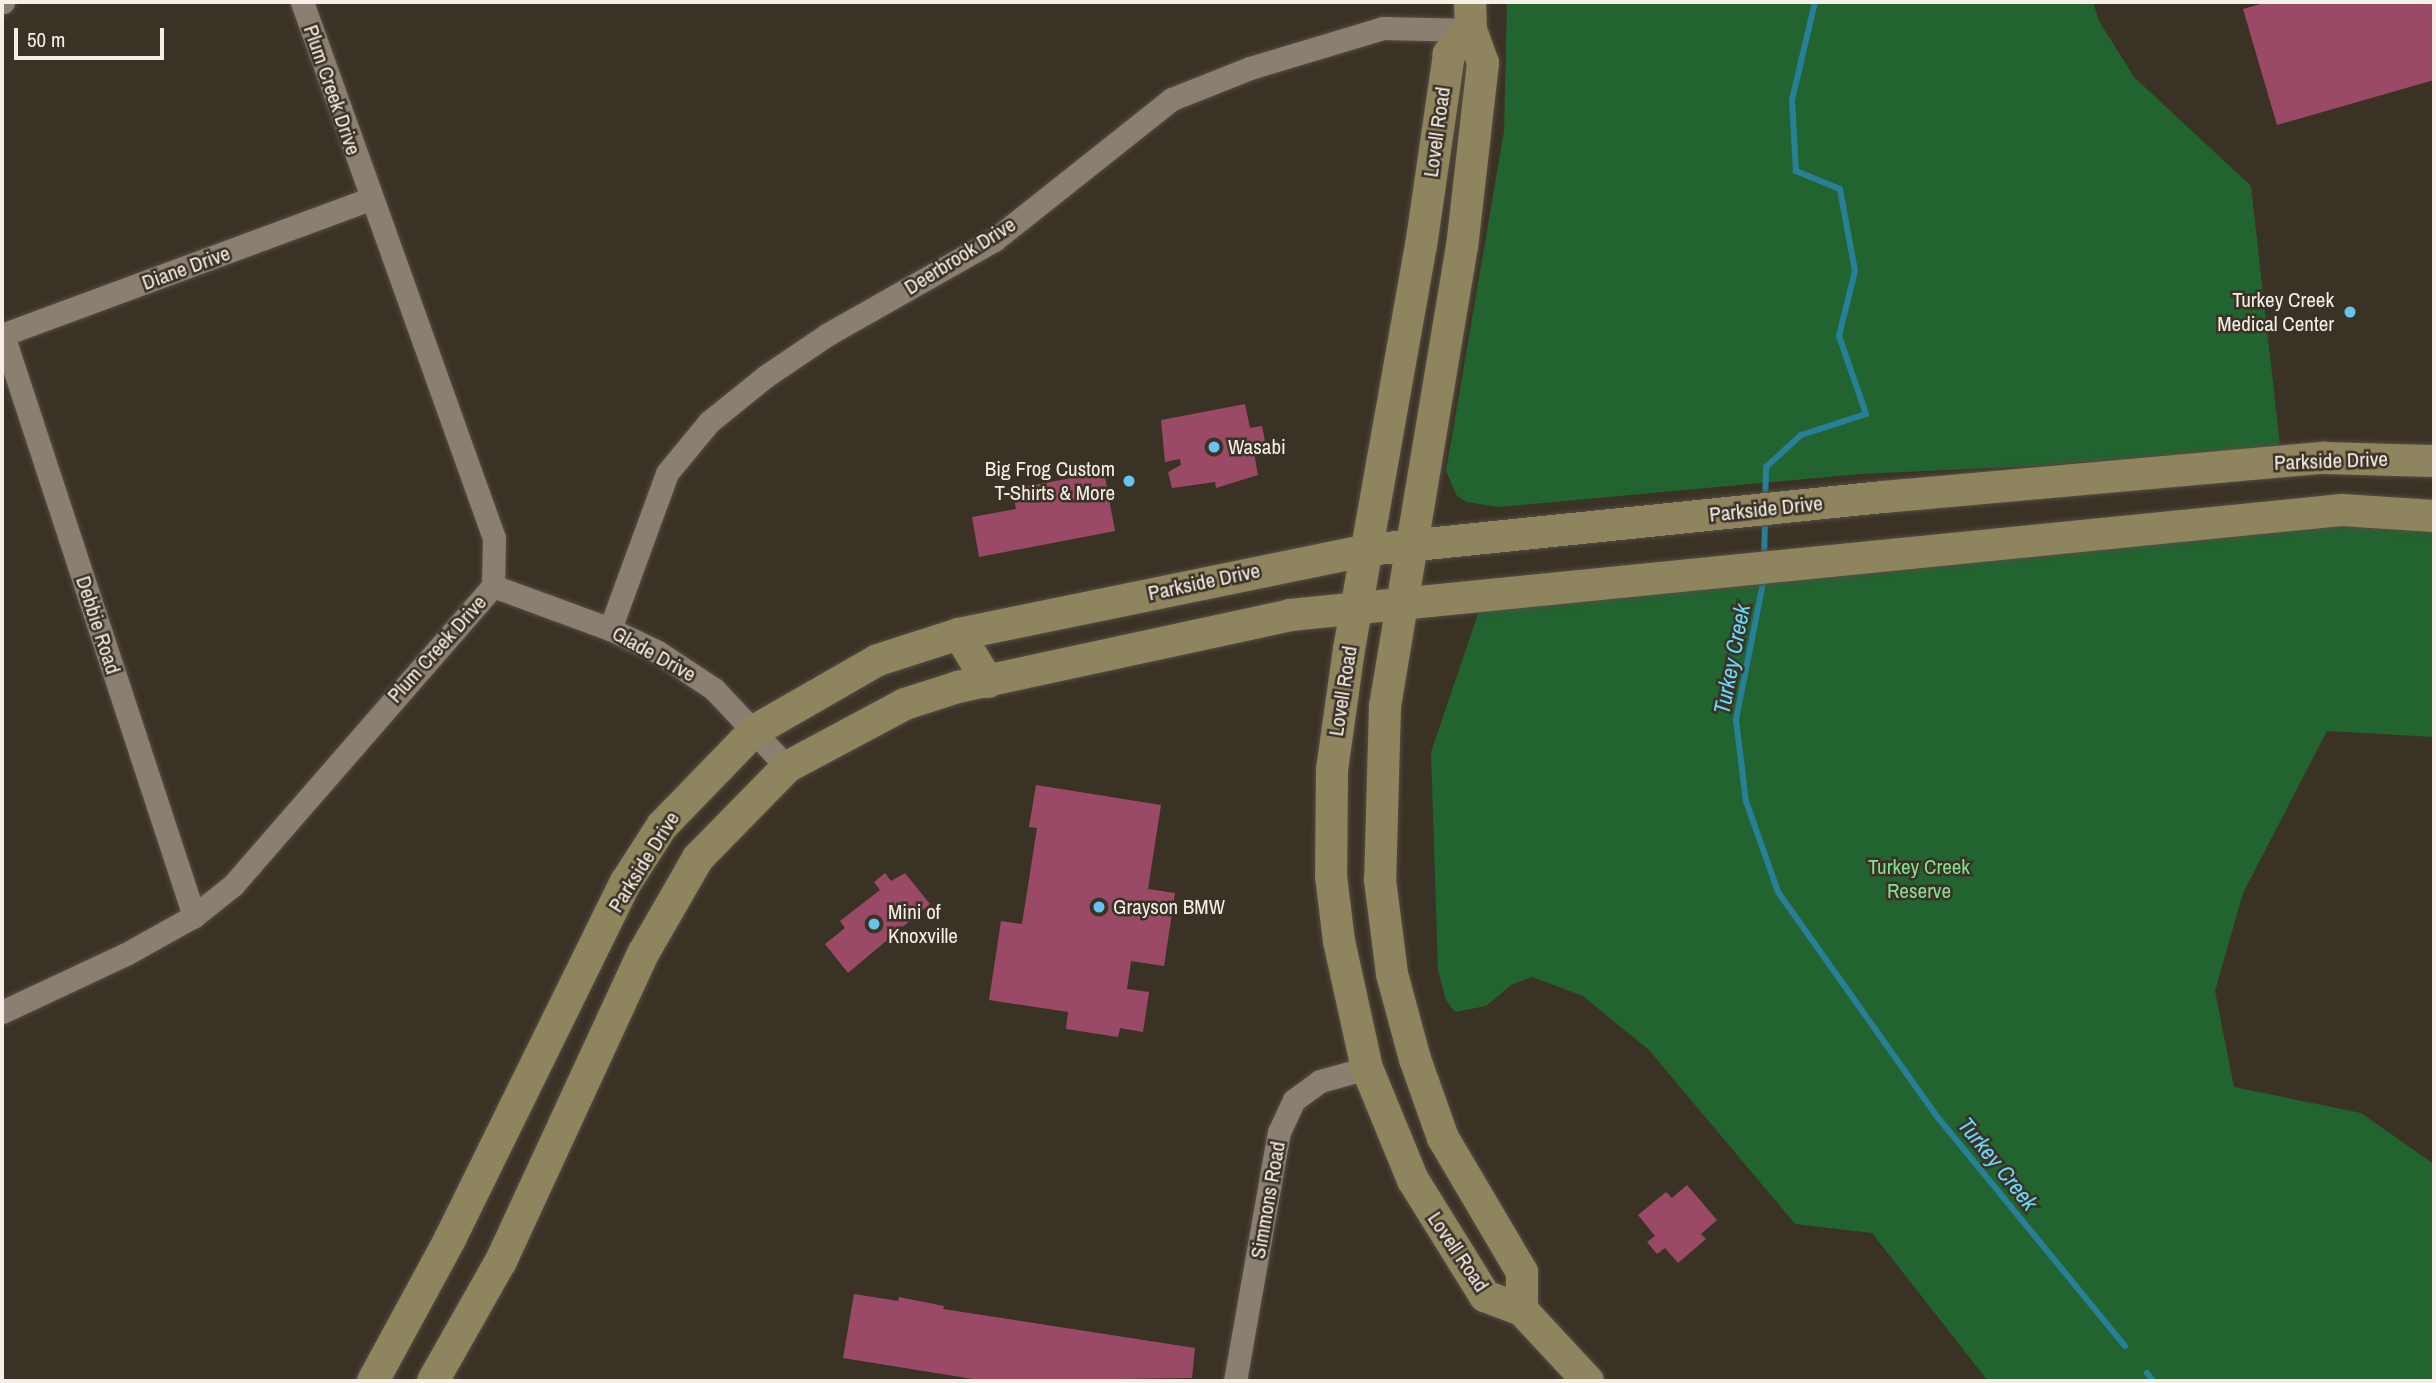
<!DOCTYPE html>
<style>
body{margin:0}
#map{position:relative;width:2436px;height:1383px;overflow:hidden;background:#3b3226;font-family:"Archivo Narrow",sans-serif}
div>[style]{position:absolute}
[style*='--x']{left:calc(var(--x)*1px);top:calc(var(--y)*1px);width:calc(var(--w)*1px);rotate:calc(var(--a)*1deg)}
.green>*{inset:0;background:#216430}
.stream>*{height:6px;margin:-3px;padding:0 3px;transform-origin:3px;border-radius:3px;background:#288098}
.building>*{inset:0;background:#9a4a67}
.roads{filter:drop-shadow(0 0 2px #554d43) drop-shadow(0 0 2px #554d43)}
.street>*{height:23px;margin:-11.5px;padding:0 11.5px;transform-origin:11.5px;border-radius:11.5px;background:#8a7f71}
.secondary>*{height:32px;margin:-16px;padding:0 16px;transform-origin:16px;border-radius:16px;background:#8e845d}
.dots>*{width:19px;height:19px;translate:-50% -50%;box-sizing:border-box;border:4px solid #3b3226;border-radius:50%}
span{translate:-50% -50%;white-space:nowrap;text-align:center;line-height:1.15;-webkit-text-stroke:5px #3b3226;paint-order:stroke}
.street-label{font-size:21px;color:#f5efe7}
.poi-label{font-size:21px;color:#f5efe7}
.right{translate:-100% -50%;text-align:right}
.left{translate:0 -50%;text-align:left}
.park-label{font-size:21px;color:#83e092}
.water-label{font-size:23px;color:#69d9fb;font-style:italic}
.frame{position:absolute;inset:0;border:4px solid #f5efe7;pointer-events:none}
.scale{position:absolute;left:14px;top:28px;width:150px;height:32px;box-sizing:border-box;border:4px solid #f5efe7;border-top:0;padding-left:9px;font-size:21px;line-height:24px;white-space:nowrap;color:#f5efe7;-webkit-text-stroke:5px #3b3226;paint-order:stroke}
</style>
<div id="map">
<div class="green">
<i style="clip-path:polygon(1507px 2px,2093px 2px,2099px 21px,2134px 77px,2251px 186px,2280px 446px,2036px 466px,1861px 474px,1498px 507px,1467px 502px,1457px 496px,1446px 471px,1504px 131px)"></i>
<i style="clip-path:polygon(2336px 522px,2434px 527px,2434px 737px,2327px 731px,2243px 893px,2215px 991px,2234px 1087px,2361px 1113px,2434px 1164px,2434px 1381px,1988px 1381px,1872px 1233px,1795px 1224px,1649px 1050px,1583px 996px,1532px 977px,1511px 985px,1486px 1006px,1455px 1012px,1446px 1000px,1438px 970px,1431px 752px,1480px 608px)"></i>
</div>
<div class="stream">
<i style="--x:1765;--y:501;--w:34;--a:-88"></i>
<i style="--x:1766;--y:467;--w:47;--a:-42.4"></i>
<i style="--x:1801;--y:435;--w:68;--a:-17.9"></i>
<i style="--x:1866;--y:414;--w:83;--a:-109.1"></i>
<i style="--x:1839;--y:336;--w:67;--a:-76.2"></i>
<i style="--x:1855;--y:271;--w:83;--a:-100.4"></i>
<i style="--x:1840;--y:189;--w:48;--a:-157.8"></i>
<i style="--x:1796;--y:171;--w:71;--a:-93.2"></i>
<i style="--x:1792;--y:100;--w:101;--a:-76.8"></i>
<i style="--x:1764;--y:560;--w:41;--a:-88.6"></i>
<i style="--x:1764;--y:578;--w:145;--a:101.2"></i>
<i style="--x:1736;--y:720;--w:82;--a:83"></i>
<i style="--x:1746;--y:801;--w:96;--a:70.6"></i>
<i style="--x:1778;--y:892;--w:272;--a:54.7"></i>
<i style="--x:1935;--y:1114;--w:300;--a:50.7"></i>
<i style="--x:2147;--y:1373;--w:10;--a:53"></i>
</div>
<div class="building">
<i style="clip-path:polygon(2267px 2px,2434px 2px,2434px 80px,2277px 125px,2243px 9px)"></i>
<i style="clip-path:polygon(1245px 404px,1250px 428px,1262px 426px,1267px 451px,1254px 453px,1258px 475px,1216px 488px,1215px 482px,1172px 488px,1168px 472px,1181px 465px,1180px 459px,1165px 462px,1161px 420px)"></i>
<i style="clip-path:polygon(1104px 472px,1115px 531px,979px 557px,972px 517px,1016px 509px,1012px 489px)"></i>
<i style="clip-path:polygon(1036px 785px,1161px 805px,1148px 889px,1175px 893px,1164px 966px,1131px 961px,1127px 989px,1149px 992px,1143px 1032px,1120px 1028px,1118px 1037px,1066px 1029px,1068px 1012px,989px 1000px,1001px 921px,1022px 924px,1037px 828px,1029px 827px)"></i>
<i style="clip-path:polygon(885px 873px,891px 881px,905px 873px,930px 904px,848px 973px,825px 944px,845px 928px,840px 921px,880px 890px,874px 882px)"></i>
<i style="clip-path:polygon(1687px 1185px,1717px 1220px,1701px 1234px,1706px 1239px,1678px 1263px,1665px 1248px,1657px 1254px,1647px 1242px,1655px 1236px,1638px 1215px,1666px 1192px,1672px 1198px)"></i>
<i style="clip-path:polygon(854px 1294px,898px 1301px,899px 1297px,944px 1306px,943px 1309px,1195px 1348px,1192px 1378px,985px 1381px,843px 1358px)"></i>
</div>
<div class="roads">
<div class="street">
<i style="--x:2;--y:2;--w:1;--a:0"></i>
<i style="--x:2;--y:335;--w:391;--a:-20.3"></i>
<i style="--x:3;--y:335;--w:612;--a:71.8"></i>
<i style="--x:493;--y:586;--w:125;--a:20.2"></i>
<i style="--x:610;--y:629;--w:53;--a:25.6"></i>
<i style="--x:658;--y:652;--w:67;--a:33.5"></i>
<i style="--x:714;--y:689;--w:107;--a:46.9"></i>
<i style="--x:610;--y:629;--w:166;--a:-69.9"></i>
<i style="--x:667;--y:473;--w:66;--a:-50.5"></i>
<i style="--x:709;--y:422;--w:73;--a:-38.9"></i>
<i style="--x:766;--y:376;--w:75;--a:-34.1"></i>
<i style="--x:828;--y:334;--w:191;--a:-29.5"></i>
<i style="--x:994;--y:240;--w:227;--a:-38.4"></i>
<i style="--x:1172;--y:99;--w:84;--a:-21.7"></i>
<i style="--x:1250;--y:68;--w:139;--a:-16.7"></i>
<i style="--x:1383;--y:28;--w:88;--a:1.3"></i>
<i style="--x:2;--y:1012;--w:137;--a:-25.1"></i>
<i style="--x:126;--y:954;--w:78;--a:-29.2"></i>
<i style="--x:194;--y:916;--w:50;--a:-38.5"></i>
<i style="--x:233;--y:885;--w:396;--a:-49"></i>
<i style="--x:493;--y:586;--w:48;--a:-88.8"></i>
<i style="--x:494;--y:538;--w:569;--a:-109.71"></i>
<i style="--x:1235;--y:1381;--w:253;--a:-80"></i>
<i style="--x:1279;--y:1132;--w:35;--a:-65"></i>
<i style="--x:1294;--y:1100;--w:32;--a:-36"></i>
<i style="--x:1320;--y:1081;--w:49;--a:-15.5"></i>
</div>
<div class="secondary">
<i style="--x:1470;--y:2;--w:28;--a:88"></i>
<i style="--x:1471;--y:30;--w:35;--a:70"></i>
<i style="--x:1483;--y:63;--w:184;--a:96.5"></i>
<i style="--x:1462;--y:246;--w:466;--a:99.5"></i>
<i style="--x:1385;--y:706;--w:174;--a:91.6"></i>
<i style="--x:1380;--y:880;--w:95;--a:82.7"></i>
<i style="--x:1392;--y:974;--w:88;--a:74.9"></i>
<i style="--x:1415;--y:1059;--w:84;--a:70.5"></i>
<i style="--x:1443;--y:1138;--w:156;--a:59.5"></i>
<i style="--x:1522;--y:1272;--w:38;--a:90"></i>
<i style="--x:1471;--y:30;--w:33;--a:133"></i>
<i style="--x:1449;--y:54;--w:193;--a:98.3"></i>
<i style="--x:1421;--y:245;--w:410;--a:100.1"></i>
<i style="--x:1349;--y:649;--w:122;--a:98"></i>
<i style="--x:1332;--y:770;--w:106;--a:90.5"></i>
<i style="--x:1331;--y:876;--w:65;--a:83"></i>
<i style="--x:1339;--y:941;--w:130;--a:77.6"></i>
<i style="--x:1367;--y:1068;--w:121;--a:67.7"></i>
<i style="--x:1413;--y:1180;--w:137;--a:58.2"></i>
<i style="--x:1485;--y:1296;--w:40;--a:21"></i>
<i style="--x:1522;--y:1310;--w:97;--a:47.1"></i>
<i style="--x:959;--y:634;--w:56;--a:58.9"></i>
<i style="--x:373;--y:1381;--w:162;--a:-61.5"></i>
<i style="--x:450;--y:1239;--w:398;--a:-63.8"></i>
<i style="--x:626;--y:882;--w:67;--a:-57.3"></i>
<i style="--x:662;--y:826;--w:132;--a:-45.9"></i>
<i style="--x:754;--y:731;--w:143;--a:-29.8"></i>
<i style="--x:878;--y:660;--w:85;--a:-17.8"></i>
<i style="--x:959;--y:634;--w:418;--a:-11.6"></i>
<i style="--x:1368;--y:550;--w:518;--a:-5.88"></i>
<i style="--x:1883;--y:497;--w:443;--a:-5.1"></i>
<i style="--x:2324;--y:458;--w:110;--a:1.6"></i>
<i style="--x:433;--y:1381;--w:138;--a:-60.5"></i>
<i style="--x:501;--y:1261;--w:340;--a:-65.2"></i>
<i style="--x:644;--y:952;--w:108;--a:-60.1"></i>
<i style="--x:698;--y:858;--w:127;--a:-45.6"></i>
<i style="--x:787;--y:767;--w:134;--a:-28.1"></i>
<i style="--x:905;--y:704;--w:56;--a:-17.8"></i>
<i style="--x:958;--y:687;--w:340;--a:-12.2"></i>
<i style="--x:1290;--y:615;--w:1057;--a:-5.7"></i>
<i style="--x:2342;--y:510;--w:92;--a:3.7"></i>
</div>
</div>
<div class="dots">
<i style="left:2350px;top:312px;background:#67c4ef"></i>
<i style="left:1214px;top:447px;background:#67c4ef"></i>
<i style="left:1129px;top:481px;background:#67c4ef"></i>
<i style="left:1099px;top:907px;background:#67c4ef"></i>
<i style="left:874px;top:924px;background:#67c4ef"></i>
</div>
<div class="street-label">
<span style="left:332px;top:90px;rotate:71deg">Plum Creek Drive</span>
<span style="left:1437px;top:132px;rotate:-82deg">Lovell Road</span>
<span style="left:960px;top:256px;rotate:-32deg">Deerbrook Drive</span>
<span style="left:186px;top:268px;rotate:-20deg">Diane Drive</span>
<span style="left:2331px;top:461px;rotate:-2deg">Parkside Drive</span>
<span style="left:1766px;top:509px;rotate:-6deg">Parkside Drive</span>
<span style="left:1204px;top:582px;rotate:-12deg">Parkside Drive</span>
<span style="left:98px;top:625px;rotate:72deg">Debbie Road</span>
<span style="left:437px;top:649px;rotate:-48deg">Plum Creek Drive</span>
<span style="left:654px;top:654px;rotate:29deg">Glade Drive</span>
<span style="left:1343px;top:691px;rotate:-81deg">Lovell Road</span>
<span style="left:644px;top:862px;rotate:-58deg">Parkside Drive</span>
<span style="left:1268px;top:1200px;rotate:-80deg">Simmons Road</span>
<span style="left:1458px;top:1252px;rotate:56deg">Lovell Road</span>
</div>
<div class="poi-label">
<span class="right" style="left:2334px;top:312px">Turkey Creek<br>Medical Center</span>
<span class="left" style="left:1228px;top:447px">Wasabi</span>
<span class="right" style="left:1115px;top:481px">Big Frog Custom<br>T-Shirts &amp; More</span>
<span class="left" style="left:1113px;top:907px">Grayson BMW</span>
<span class="left" style="left:888px;top:924px">Mini of<br>Knoxville</span>
</div>
<div class="park-label">
<span style="left:1919px;top:879px">Turkey Creek<br>Reserve</span>
</div>
<div class="water-label">
<span style="left:1732px;top:659px;rotate:-79deg">Turkey Creek</span>
<span style="left:1998px;top:1164px;rotate:51deg">Turkey Creek</span>
</div>
<div class="frame"></div>
<div class="scale">50 m</div>
</div>
